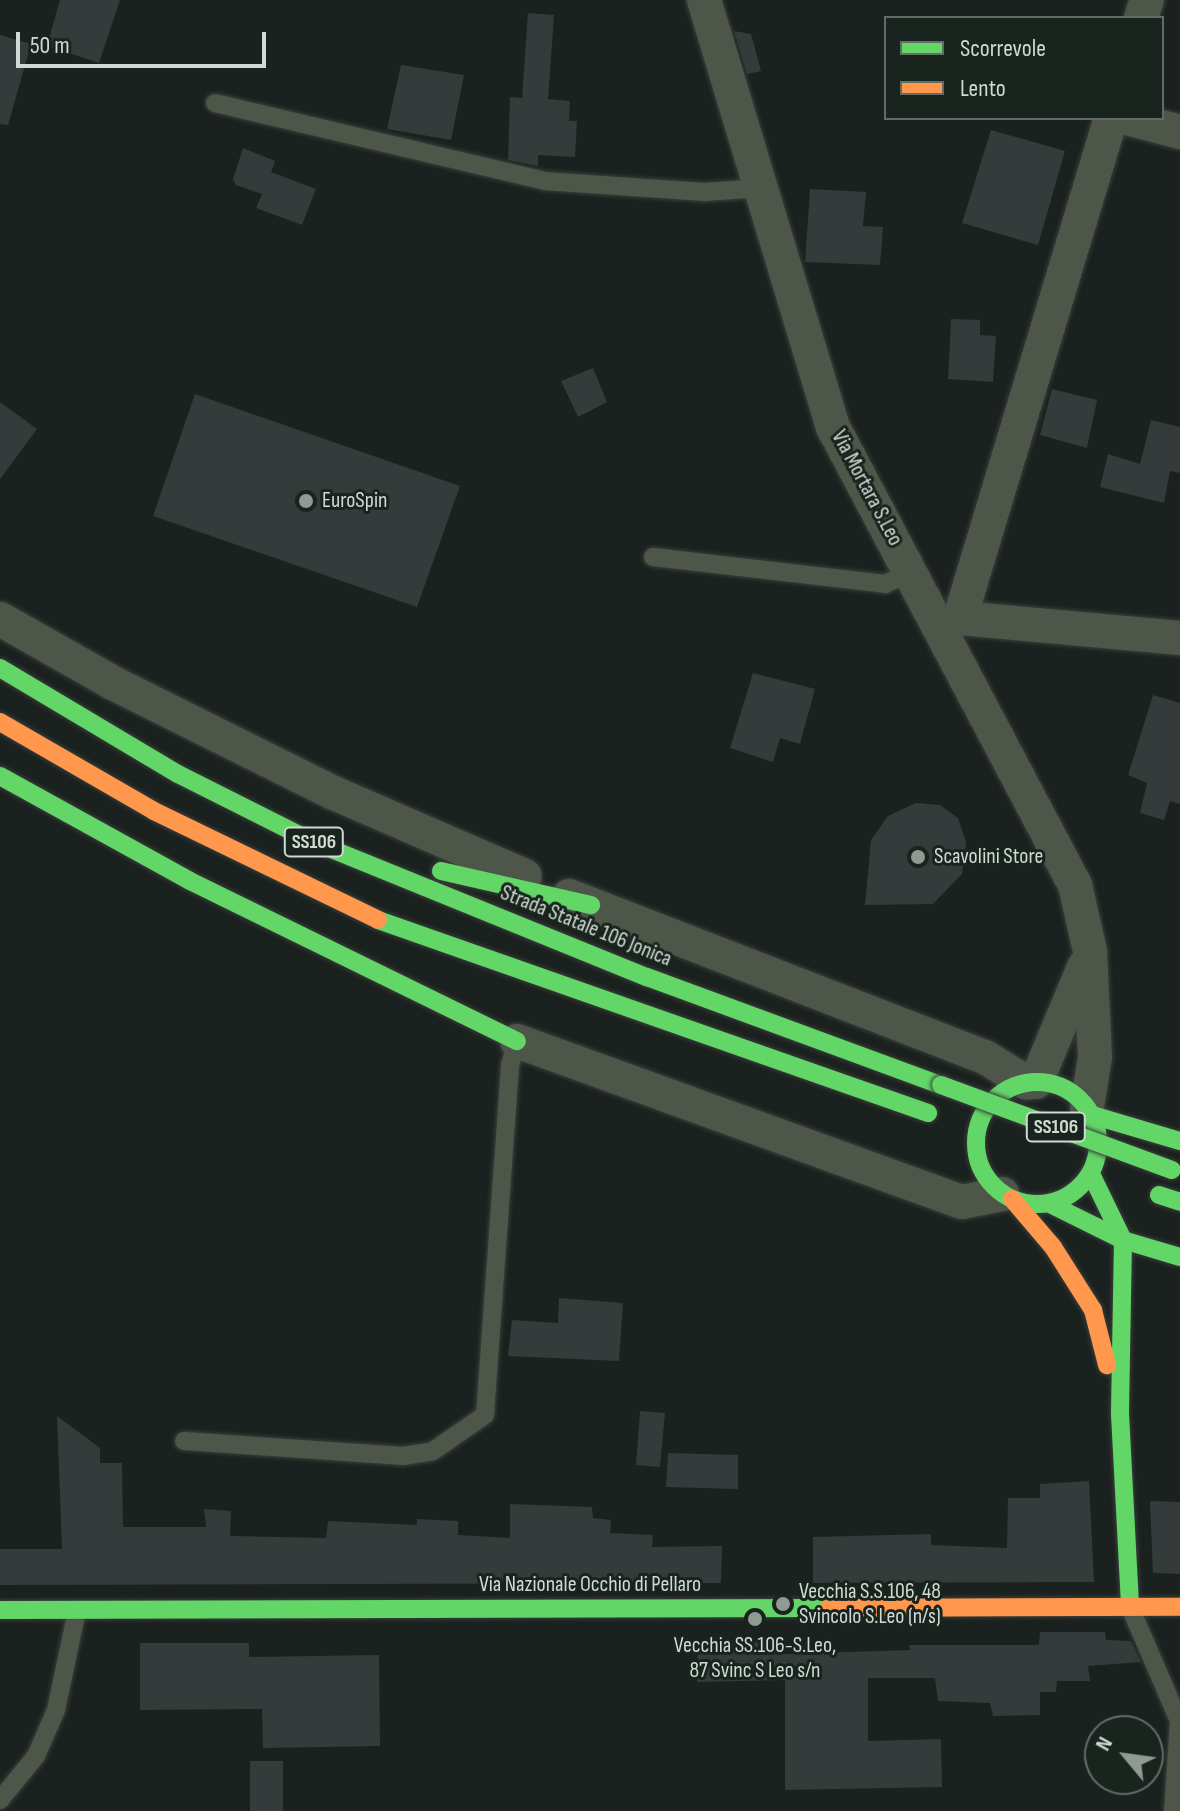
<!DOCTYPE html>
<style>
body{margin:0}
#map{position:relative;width:1180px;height:1811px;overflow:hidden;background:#1b211e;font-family:"Sofia Sans Condensed",sans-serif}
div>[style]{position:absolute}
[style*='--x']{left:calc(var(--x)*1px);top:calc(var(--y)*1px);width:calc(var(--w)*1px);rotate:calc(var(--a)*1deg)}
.building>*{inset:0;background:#353b3a}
.roads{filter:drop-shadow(0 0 2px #393e3b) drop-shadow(0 0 2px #393e3b)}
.lane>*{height:18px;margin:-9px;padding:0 9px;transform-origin:9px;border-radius:9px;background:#4e5649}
.street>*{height:34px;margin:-17px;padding:0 17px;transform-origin:17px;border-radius:17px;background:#4e5649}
.fast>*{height:18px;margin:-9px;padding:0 9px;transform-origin:9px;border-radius:9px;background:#63d668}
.fast>.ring{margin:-9px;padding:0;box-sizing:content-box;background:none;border:18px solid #63d668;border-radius:50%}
.slow>*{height:18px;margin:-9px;padding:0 9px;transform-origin:9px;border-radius:9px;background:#ff974d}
.bridges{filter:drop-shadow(0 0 2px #393e3b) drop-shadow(0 0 2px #393e3b)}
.fast-bridge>*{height:18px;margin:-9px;padding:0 9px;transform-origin:9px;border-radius:9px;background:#63d668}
.dots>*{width:22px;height:22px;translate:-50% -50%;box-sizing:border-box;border:4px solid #18241d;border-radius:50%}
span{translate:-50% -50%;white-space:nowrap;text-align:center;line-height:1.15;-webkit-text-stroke:6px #18241d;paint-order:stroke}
.shield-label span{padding:2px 6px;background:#18241d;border:2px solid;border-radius:6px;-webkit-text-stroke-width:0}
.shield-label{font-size:20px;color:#d1d9d4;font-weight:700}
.street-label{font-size:22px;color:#d1d9d4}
.poi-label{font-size:22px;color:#d1d9d4}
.left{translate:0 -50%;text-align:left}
.legend{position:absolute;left:884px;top:16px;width:280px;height:104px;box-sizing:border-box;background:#18241d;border:2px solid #626c66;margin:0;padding:10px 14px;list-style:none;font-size:24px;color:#d1d9d4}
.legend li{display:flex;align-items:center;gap:16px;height:40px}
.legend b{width:40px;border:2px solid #626c66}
.north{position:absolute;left:1084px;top:1715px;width:80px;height:80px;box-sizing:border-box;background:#18241d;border:2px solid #626c66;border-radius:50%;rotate:299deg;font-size:22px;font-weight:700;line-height:32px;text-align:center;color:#d1d9d4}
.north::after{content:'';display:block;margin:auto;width:28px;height:36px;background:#919994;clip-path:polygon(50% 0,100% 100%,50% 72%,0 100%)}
.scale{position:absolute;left:16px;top:32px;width:250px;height:36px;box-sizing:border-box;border:4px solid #d1d9d4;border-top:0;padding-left:10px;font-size:24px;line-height:28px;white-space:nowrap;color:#d1d9d4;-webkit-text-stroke:6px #18241d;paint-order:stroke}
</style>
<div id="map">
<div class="building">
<i style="clip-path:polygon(60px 0,120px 0,99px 63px,47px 46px)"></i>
<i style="clip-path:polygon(528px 13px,554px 15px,548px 99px,570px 101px,569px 121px,577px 121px,575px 157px,538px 155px,538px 166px,508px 160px,510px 97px,522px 98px)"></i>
<i style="clip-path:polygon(734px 31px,751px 34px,761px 71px,747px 74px)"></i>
<i style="clip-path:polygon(0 35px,31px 44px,8px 125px,0 124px)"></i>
<i style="clip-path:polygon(401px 65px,464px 75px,451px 140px,387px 129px)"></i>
<i style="clip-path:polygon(991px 130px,1065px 151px,1038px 245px,962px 223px)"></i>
<i style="clip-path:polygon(243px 148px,275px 161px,271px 172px,316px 189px,302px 225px,256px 208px,262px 194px,236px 185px,233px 179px)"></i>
<i style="clip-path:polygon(810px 189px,866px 192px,863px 226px,883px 227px,880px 265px,805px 262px)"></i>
<i style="clip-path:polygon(951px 319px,980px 320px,980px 335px,996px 336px,993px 382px,948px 379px)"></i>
<i style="clip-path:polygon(593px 368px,607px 402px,578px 417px,561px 381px)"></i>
<i style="clip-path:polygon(1052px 389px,1097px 400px,1087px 448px,1040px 435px)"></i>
<i style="clip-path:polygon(195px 394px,460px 486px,417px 607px,153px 516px)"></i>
<i style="clip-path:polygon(0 402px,37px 429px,0 479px)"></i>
<i style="clip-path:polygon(1151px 420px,1180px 427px,1180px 473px,1170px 471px,1164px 503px,1100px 487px,1108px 454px,1140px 464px)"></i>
<i style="clip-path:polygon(753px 673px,815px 689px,800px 744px,780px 738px,773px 762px,730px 748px)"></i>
<i style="clip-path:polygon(1153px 695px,1180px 703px,1180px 804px,1170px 801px,1164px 820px,1140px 813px,1147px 783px,1128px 775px)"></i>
<i style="clip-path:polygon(916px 803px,940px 805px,958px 818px,966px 842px,962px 874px,933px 904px,865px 905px,871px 840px,888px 816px)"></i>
<i style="clip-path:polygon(559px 1298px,623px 1303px,619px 1361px,508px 1356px,512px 1320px,558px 1323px)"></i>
<i style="clip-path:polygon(640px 1411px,665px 1413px,660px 1467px,636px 1465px)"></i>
<i style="clip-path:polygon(57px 1416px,100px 1448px,100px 1463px,122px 1463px,123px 1527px,206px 1527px,204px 1509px,231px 1511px,230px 1536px,326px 1538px,328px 1521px,417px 1525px,417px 1519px,458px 1521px,458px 1535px,510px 1538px,510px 1504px,592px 1507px,593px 1518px,611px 1520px,610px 1533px,653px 1535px,652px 1547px,722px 1546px,721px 1583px,0 1585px,0 1549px,62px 1549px)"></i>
<i style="clip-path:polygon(668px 1453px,738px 1455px,738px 1489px,666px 1487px)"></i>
<i style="clip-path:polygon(1089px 1481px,1094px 1582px,813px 1583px,813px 1537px,931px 1534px,931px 1545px,1007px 1548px,1008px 1498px,1040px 1498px,1040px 1484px)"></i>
<i style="clip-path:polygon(1150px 1501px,1180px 1502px,1180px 1574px,1153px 1573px)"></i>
<i style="clip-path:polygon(1040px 1632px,1105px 1632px,1106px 1640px,1131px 1641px,1141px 1662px,1088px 1666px,1090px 1681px,1057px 1681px,1056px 1692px,1040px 1692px,1040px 1715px,993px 1716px,990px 1703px,938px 1701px,935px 1678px,868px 1678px,868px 1741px,941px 1739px,942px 1787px,785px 1790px,785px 1680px,697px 1682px,698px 1640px,759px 1641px,758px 1655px,910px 1650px,909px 1645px,1039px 1645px)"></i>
<i style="clip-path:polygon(140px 1643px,249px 1643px,249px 1657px,379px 1655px,380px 1746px,263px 1748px,262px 1709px,140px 1710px)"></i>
<i style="clip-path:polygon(250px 1761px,283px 1761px,283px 1811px,250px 1811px)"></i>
</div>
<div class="roads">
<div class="lane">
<i style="--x:215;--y:103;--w:338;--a:13.3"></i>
<i style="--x:544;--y:181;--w:161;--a:3.9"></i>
<i style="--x:705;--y:192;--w:56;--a:-4.1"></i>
<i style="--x:653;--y:557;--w:234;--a:6.6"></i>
<i style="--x:885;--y:584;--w:29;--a:-25"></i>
<i style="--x:184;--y:1441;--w:220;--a:3.9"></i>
<i style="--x:403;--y:1456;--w:30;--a:-9"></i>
<i style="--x:433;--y:1451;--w:63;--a:-34.7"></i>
<i style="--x:485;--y:1415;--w:351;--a:-85.9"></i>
<i style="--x:510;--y:1065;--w:25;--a:-74"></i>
<i style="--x:1130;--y:1607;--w:124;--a:66.7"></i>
<i style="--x:1179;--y:1721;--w:90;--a:93.8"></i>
<i style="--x:0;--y:1800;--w:57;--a:-50.7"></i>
<i style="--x:36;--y:1756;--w:50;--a:-66.5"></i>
<i style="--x:56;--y:1710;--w:102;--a:-78.1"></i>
</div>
<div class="street">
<i style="--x:704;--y:0;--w:446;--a:73.2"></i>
<i style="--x:833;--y:427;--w:518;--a:62.15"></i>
<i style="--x:1075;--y:885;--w:68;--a:77.2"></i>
<i style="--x:1090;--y:951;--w:106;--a:87.3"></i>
<i style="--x:1095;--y:1057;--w:51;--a:99.1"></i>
<i style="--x:1141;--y:18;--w:19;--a:-72"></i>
<i style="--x:1127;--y:118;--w:55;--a:14.8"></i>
<i style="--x:960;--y:618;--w:221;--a:5.2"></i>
<i style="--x:0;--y:619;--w:130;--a:29.5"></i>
<i style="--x:113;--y:683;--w:247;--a:26.5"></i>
<i style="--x:334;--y:793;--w:208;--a:23.5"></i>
<i style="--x:941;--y:628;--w:21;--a:-28"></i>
<i style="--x:960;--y:618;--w:522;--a:-73.2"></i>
<i style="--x:569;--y:896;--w:446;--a:21.2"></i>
<i style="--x:985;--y:1057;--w:49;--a:31.8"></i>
<i style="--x:517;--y:1041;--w:473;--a:19.9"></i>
<i style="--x:962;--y:1202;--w:41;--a:-11.3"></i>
<i style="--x:1036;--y:1082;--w:125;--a:-67.3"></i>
</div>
<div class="fast">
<i style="--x:0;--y:668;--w:207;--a:30.8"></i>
<i style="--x:178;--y:774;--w:147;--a:26.7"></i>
<i style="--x:309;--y:840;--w:365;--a:22.1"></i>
<i style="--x:647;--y:977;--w:313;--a:20.2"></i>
<i style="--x:0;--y:776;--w:217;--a:28.9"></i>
<i style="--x:190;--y:881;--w:364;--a:26.1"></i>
<i style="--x:441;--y:871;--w:154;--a:12.8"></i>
<i style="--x:378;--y:920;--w:583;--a:19.34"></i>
<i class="ring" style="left:976px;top:1082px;width:104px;height:104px"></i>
<i style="--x:1092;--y:1115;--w:92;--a:16.5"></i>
<i style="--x:1091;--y:1174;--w:73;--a:64.1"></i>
<i style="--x:1123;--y:1240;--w:174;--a:91"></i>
<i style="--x:1120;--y:1414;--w:193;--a:87"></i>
<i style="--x:1159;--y:1195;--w:22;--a:18"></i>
<i style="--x:1050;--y:1204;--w:81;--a:26.3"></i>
<i style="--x:1123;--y:1240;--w:59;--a:16.6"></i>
<i style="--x:0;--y:1610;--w:829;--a:-0.14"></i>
</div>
<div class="slow">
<i style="--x:0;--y:722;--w:178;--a:30"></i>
<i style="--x:154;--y:811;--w:249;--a:25.9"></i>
<i style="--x:1012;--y:1199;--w:63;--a:49.5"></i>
<i style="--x:1053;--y:1247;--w:75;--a:57.6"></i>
<i style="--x:1093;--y:1310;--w:57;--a:75.7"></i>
<i style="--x:829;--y:1608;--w:351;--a:-0.2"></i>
</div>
</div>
<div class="bridges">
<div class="fast-bridge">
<i style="--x:941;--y:1085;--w:246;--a:20.2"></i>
</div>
</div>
<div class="dots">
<i style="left:306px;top:501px;background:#919994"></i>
<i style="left:918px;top:857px;background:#919994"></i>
<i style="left:783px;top:1604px;background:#919994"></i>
<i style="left:755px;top:1619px;background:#919994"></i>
</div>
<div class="shield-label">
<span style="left:314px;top:842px">SS106</span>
<span style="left:1056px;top:1127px">SS106</span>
</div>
<div class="street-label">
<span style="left:867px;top:488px;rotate:62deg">Via Mortara S.Leo</span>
<span style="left:586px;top:926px;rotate:22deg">Strada Statale 106 Jonica</span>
<span style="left:590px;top:1585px">Via Nazionale Occhio di Pellaro</span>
</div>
<div class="poi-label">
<span class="left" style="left:322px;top:501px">EuroSpin</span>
<span class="left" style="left:934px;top:857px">Scavolini Store</span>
<span class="left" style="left:799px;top:1604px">Vecchia S.S.106, 48<br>Svincolo S.Leo (n/s)</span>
<span style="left:755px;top:1658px">Vecchia SS.106-S.Leo,<br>87 Svinc S Leo s/n</span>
</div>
<ul class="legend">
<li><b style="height:10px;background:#63d668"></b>Scorrevole</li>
<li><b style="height:10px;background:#ff974d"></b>Lento</li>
</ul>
<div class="north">N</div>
<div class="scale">50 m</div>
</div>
